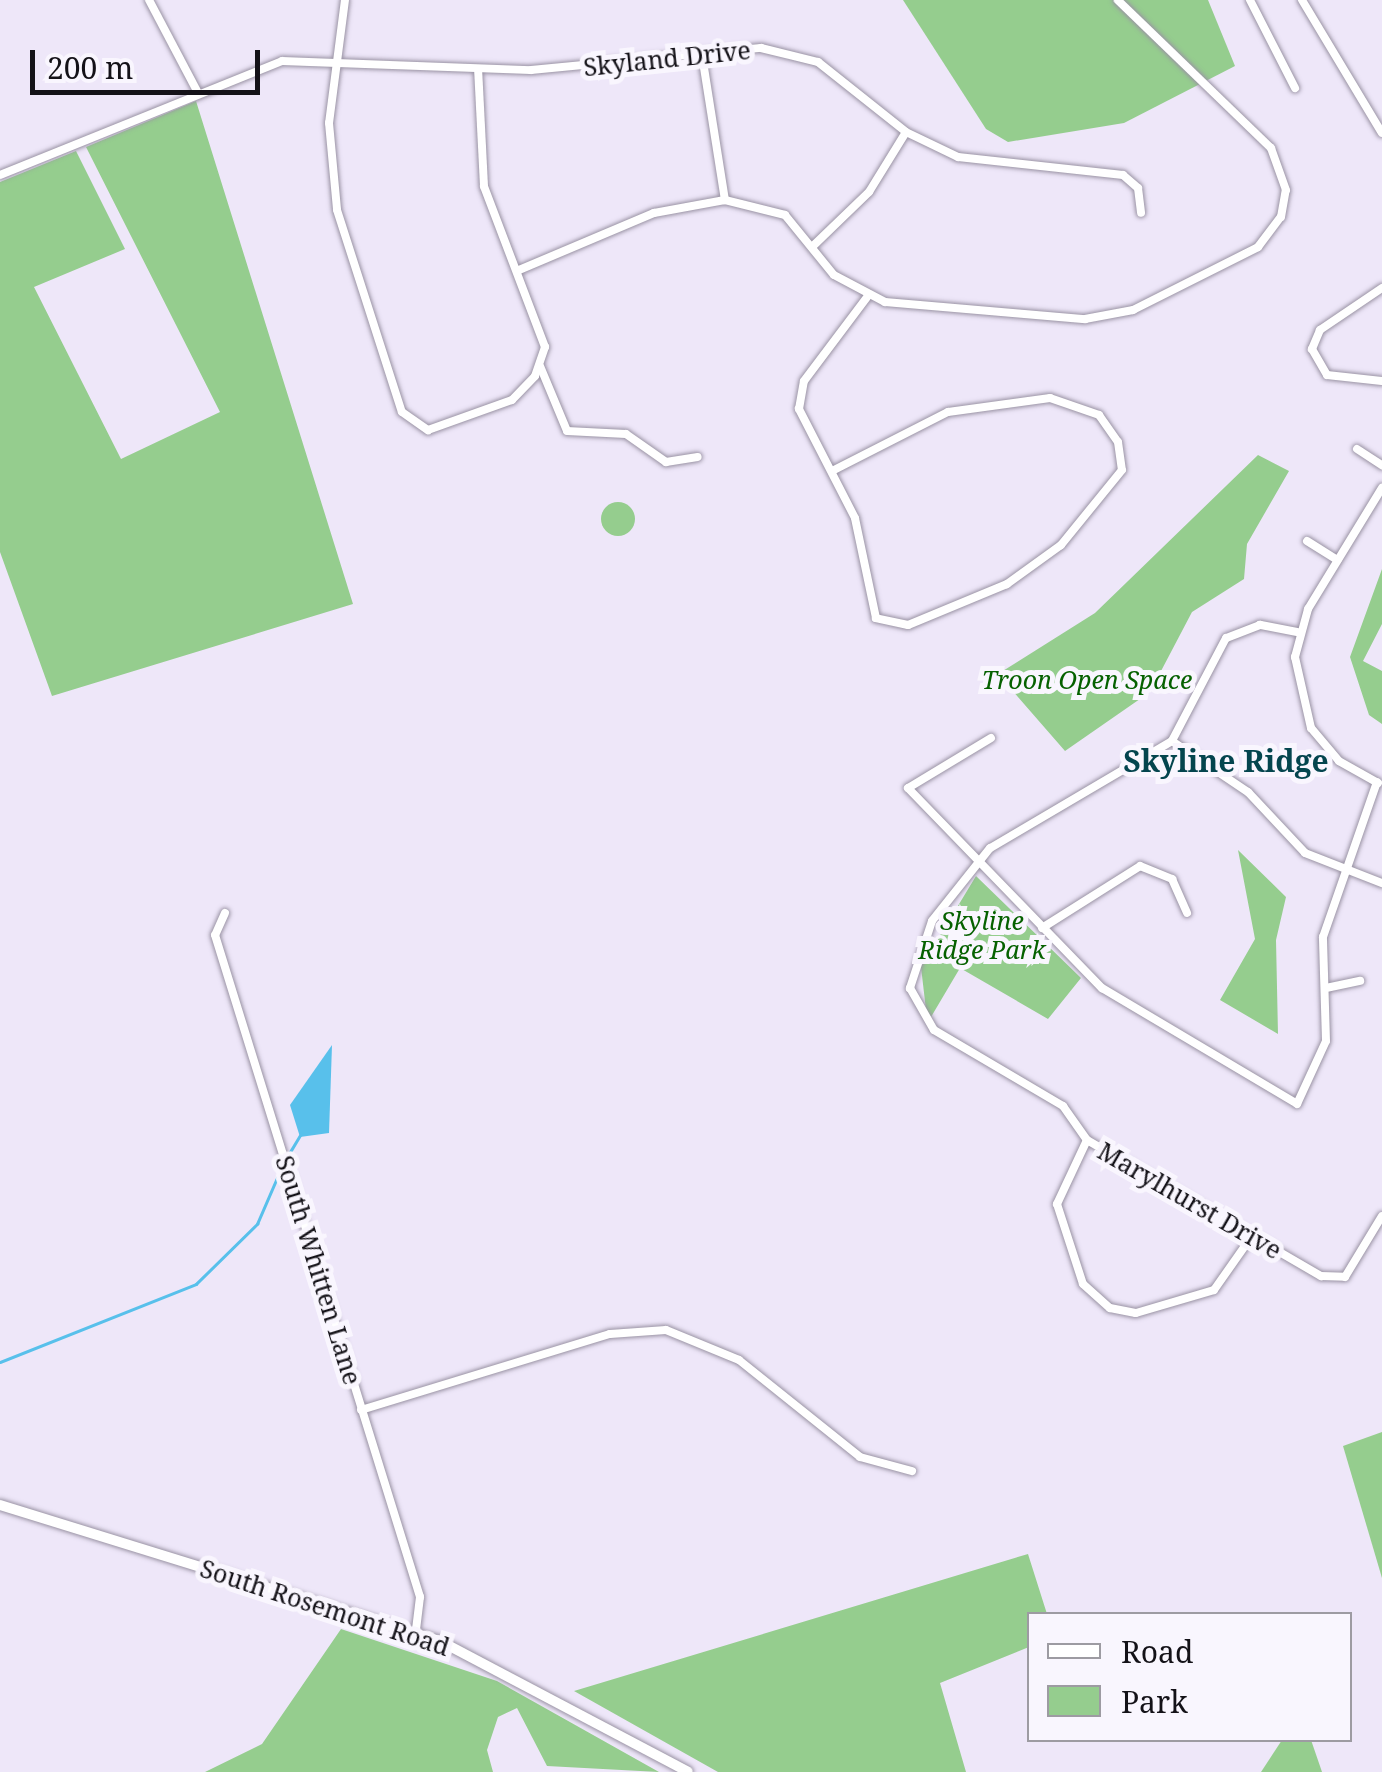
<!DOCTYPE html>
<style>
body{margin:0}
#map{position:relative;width:1382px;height:1772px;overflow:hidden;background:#eee7f9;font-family:"Noto Serif",serif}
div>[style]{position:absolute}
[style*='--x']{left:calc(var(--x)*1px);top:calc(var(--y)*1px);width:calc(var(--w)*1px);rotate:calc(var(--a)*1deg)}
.green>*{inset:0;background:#95cd8e}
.round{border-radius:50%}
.water>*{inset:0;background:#58c0eb}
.stream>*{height:2.5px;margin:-1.25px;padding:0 1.25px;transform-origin:1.25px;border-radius:1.25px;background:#58c0eb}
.roads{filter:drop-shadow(0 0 2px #9a93a4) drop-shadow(0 0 2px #9a93a4)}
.minor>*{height:8px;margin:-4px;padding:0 4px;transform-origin:4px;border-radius:4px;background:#fff}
.major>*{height:10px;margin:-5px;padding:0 5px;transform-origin:5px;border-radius:5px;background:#fff}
span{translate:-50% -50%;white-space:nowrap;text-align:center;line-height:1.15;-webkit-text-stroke:10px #f9f6fe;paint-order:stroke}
.street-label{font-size:25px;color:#141218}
.park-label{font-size:25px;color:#066100;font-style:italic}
.quarter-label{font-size:30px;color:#04454e;font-weight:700}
.legend{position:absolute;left:1027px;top:1612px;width:325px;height:130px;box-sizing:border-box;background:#f9f6fe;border:2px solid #9d9ba2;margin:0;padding:12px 18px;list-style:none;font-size:30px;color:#141218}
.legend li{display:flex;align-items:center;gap:20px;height:50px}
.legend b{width:50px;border:2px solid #9d9ba2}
.scale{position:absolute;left:30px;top:50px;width:230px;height:45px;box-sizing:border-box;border:5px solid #141218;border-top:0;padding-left:12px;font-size:30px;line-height:35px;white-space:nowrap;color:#141218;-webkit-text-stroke:8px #f9f6fe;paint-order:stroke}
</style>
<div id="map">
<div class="green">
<i style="clip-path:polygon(903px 0,1208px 0,1235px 66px,1124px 123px,1008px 142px,986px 129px)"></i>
<i style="clip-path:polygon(196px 101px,353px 604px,52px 696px,0 552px,0 182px,76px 151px,125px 249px,34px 287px,121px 459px,220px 412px,86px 147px)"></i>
<i style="clip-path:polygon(1258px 455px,1289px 471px,1247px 544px,1244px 579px,1192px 612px,1150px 692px,1065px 751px,998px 674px,1095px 613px)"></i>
<i class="round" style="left:601px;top:502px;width:34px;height:34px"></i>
<i style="clip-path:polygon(1382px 569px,1382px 624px,1363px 661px,1382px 671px,1382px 724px,1369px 715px,1350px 657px)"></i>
<i style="clip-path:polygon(1238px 850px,1286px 897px,1276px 940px,1278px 1034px,1220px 1000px,1255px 939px)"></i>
<i style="clip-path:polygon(976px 876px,1081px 978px,1048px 1019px,960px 968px,931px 1017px,926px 1010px,921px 967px)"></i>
<i style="clip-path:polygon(1382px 1432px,1382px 1578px,1343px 1446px)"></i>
<i style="clip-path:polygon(1028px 1554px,1047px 1614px,1030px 1614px,1029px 1647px,940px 1683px,966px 1772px,718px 1772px,574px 1691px)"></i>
<i style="clip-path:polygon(341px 1629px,497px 1681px,659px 1772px,547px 1766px,517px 1708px,498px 1717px,487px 1750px,493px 1772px,205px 1772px,262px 1744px)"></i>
<i style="clip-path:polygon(1282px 1740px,1311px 1740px,1322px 1772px,1261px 1772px)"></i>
</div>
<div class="water">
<i style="clip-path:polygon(332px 1045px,329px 1133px,300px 1137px,290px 1105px)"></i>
</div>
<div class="stream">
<i style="--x:287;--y:1157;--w:27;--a:-59"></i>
<i style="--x:0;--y:1362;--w:211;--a:-21.7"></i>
<i style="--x:196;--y:1284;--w:86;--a:-44.5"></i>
<i style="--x:257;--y:1224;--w:65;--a:-66.6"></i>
</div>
<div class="roads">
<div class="minor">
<i style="--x:149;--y:0;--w:103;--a:62.2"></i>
<i style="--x:345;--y:0;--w:124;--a:97.4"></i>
<i style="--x:329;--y:123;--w:87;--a:84.7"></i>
<i style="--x:337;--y:210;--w:212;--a:72.2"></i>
<i style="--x:402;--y:412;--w:32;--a:35"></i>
<i style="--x:428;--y:430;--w:89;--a:-19.7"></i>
<i style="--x:512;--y:400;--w:33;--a:-46"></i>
<i style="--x:535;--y:376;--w:31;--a:-71"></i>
<i style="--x:545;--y:347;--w:172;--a:-110.8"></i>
<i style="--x:484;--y:186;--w:117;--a:-92.9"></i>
<i style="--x:1250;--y:0;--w:99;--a:62.9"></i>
<i style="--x:1302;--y:0;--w:155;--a:59"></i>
<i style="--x:702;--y:55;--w:147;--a:81"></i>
<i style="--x:0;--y:175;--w:304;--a:-22"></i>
<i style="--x:282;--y:61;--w:249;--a:2.1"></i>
<i style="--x:531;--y:70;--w:231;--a:-5.5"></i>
<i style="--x:761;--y:48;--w:59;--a:13.8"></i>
<i style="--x:818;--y:62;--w:112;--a:38.5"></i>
<i style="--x:906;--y:132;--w:58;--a:25.7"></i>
<i style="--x:958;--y:157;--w:166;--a:6.2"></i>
<i style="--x:1123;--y:175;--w:20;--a:41"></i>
<i style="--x:1138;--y:188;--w:25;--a:83"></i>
<i style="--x:813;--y:246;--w:78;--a:-44"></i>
<i style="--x:869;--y:192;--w:70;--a:-58.3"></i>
<i style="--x:519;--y:270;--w:147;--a:-22.9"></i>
<i style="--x:654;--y:213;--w:72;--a:-10.4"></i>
<i style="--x:725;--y:200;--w:62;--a:14"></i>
<i style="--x:785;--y:215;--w:77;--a:50.8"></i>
<i style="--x:834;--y:275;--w:58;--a:27.9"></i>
<i style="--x:885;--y:302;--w:201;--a:4.9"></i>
<i style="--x:1085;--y:319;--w:49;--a:-10.6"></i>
<i style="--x:1133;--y:310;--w:140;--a:-26.7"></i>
<i style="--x:1258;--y:247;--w:38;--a:-53"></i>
<i style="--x:1281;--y:217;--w:27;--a:-80"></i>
<i style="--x:1286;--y:190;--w:45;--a:-109.7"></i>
<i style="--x:1271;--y:148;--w:213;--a:-136"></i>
<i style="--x:1382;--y:288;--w:75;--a:145.9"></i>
<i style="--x:1320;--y:330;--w:21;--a:113"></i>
<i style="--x:1312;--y:349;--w:30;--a:60"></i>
<i style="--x:1327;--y:375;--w:55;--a:6.2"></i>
<i style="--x:540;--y:366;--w:70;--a:67.4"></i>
<i style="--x:567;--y:431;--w:59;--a:2.9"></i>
<i style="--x:626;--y:434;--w:49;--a:35"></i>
<i style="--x:666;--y:462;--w:32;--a:-9"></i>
<i style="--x:1357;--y:449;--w:30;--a:33"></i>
<i style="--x:832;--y:471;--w:130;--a:-27"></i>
<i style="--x:948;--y:412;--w:103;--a:-7.8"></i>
<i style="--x:1050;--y:398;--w:52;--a:19.1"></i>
<i style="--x:1099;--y:415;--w:33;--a:55"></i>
<i style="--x:1118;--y:442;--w:28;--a:82"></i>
<i style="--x:1122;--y:470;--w:97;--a:129.1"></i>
<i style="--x:1061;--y:545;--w:67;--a:144.2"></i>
<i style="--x:1007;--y:584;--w:107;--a:157.5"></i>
<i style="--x:908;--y:625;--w:33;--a:-168"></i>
<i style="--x:876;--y:618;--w:102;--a:-101.9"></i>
<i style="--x:855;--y:518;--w:123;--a:-117.2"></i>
<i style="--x:799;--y:409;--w:28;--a:-80"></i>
<i style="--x:804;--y:381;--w:105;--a:-53.1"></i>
<i style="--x:1307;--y:541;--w:36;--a:32"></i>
<i style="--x:1297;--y:632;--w:38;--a:-169"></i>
<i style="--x:1260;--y:625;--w:36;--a:159"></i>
<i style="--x:1226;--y:638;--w:116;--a:117.7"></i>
<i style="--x:1172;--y:741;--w:211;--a:149.5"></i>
<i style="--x:990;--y:848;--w:93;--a:128.5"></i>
<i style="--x:932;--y:921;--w:71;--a:108.2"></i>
<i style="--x:910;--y:988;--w:48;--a:60.3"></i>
<i style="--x:934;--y:1030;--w:150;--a:30.5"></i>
<i style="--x:1063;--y:1106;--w:42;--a:54.8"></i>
<i style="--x:1087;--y:1140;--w:271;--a:30.2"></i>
<i style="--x:1321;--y:1276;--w:24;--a:2"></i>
<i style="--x:1345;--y:1277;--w:71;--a:-58.8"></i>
<i style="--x:991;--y:738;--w:97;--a:148.9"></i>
<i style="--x:908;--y:788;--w:279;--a:45.9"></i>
<i style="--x:1102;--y:988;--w:227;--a:30.7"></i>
<i style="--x:1297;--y:1104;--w:69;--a:-65.3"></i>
<i style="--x:1326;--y:1041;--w:104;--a:-91.7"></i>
<i style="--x:1323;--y:937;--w:164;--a:-70.8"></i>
<i style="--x:1172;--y:741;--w:92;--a:33.9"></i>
<i style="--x:1248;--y:792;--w:83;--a:46.9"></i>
<i style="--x:1305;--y:853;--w:83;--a:21.3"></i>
<i style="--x:1378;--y:783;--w:45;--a:-150.6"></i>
<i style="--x:1339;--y:761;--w:43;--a:-130.3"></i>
<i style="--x:1311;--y:728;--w:73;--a:-102.7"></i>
<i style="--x:1295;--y:657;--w:50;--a:-74.8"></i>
<i style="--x:1308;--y:609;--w:142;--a:-58.6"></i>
<i style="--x:225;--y:913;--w:24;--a:114"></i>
<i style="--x:215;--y:935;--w:693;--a:72.79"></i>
<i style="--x:420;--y:1597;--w:35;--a:97"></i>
<i style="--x:1042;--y:928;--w:116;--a:-32.3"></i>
<i style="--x:1140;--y:866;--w:35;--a:22"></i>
<i style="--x:1172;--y:879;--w:37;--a:66"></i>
<i style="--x:1326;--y:988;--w:35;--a:-12"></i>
<i style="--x:1087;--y:1140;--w:71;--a:115.1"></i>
<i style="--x:1057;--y:1204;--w:84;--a:72"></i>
<i style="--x:1083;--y:1284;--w:36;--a:42"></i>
<i style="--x:1110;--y:1308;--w:26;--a:11"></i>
<i style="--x:1136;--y:1313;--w:81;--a:-16.4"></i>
<i style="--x:1214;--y:1290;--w:66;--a:-54.9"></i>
<i style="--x:361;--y:1410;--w:260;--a:-17"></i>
<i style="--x:610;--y:1334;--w:56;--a:-4.1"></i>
<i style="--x:666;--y:1330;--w:79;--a:22.3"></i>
<i style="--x:739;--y:1360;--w:155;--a:38.7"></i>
<i style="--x:860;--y:1457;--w:54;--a:15.1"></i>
</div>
<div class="major">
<i style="--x:0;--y:1505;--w:461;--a:17.2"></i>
<i style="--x:440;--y:1641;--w:280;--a:27.8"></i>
</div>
</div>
<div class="street-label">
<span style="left:667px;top:58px;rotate:-6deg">Skyland Drive</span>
<span style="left:1190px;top:1200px;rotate:30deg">Marylhurst Drive</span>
<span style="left:319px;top:1270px;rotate:73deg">South Whitten Lane</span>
<span style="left:325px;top:1607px;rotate:18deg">South Rosemont Road</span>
</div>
<div class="park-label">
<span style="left:1087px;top:679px">Troon Open Space</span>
<span style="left:982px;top:935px">Skyline<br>Ridge Park</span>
</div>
<div class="quarter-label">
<span style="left:1226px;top:761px">Skyline Ridge</span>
</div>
<ul class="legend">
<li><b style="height:12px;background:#fff"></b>Road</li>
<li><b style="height:28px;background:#95cd8e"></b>Park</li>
</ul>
<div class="scale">200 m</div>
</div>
